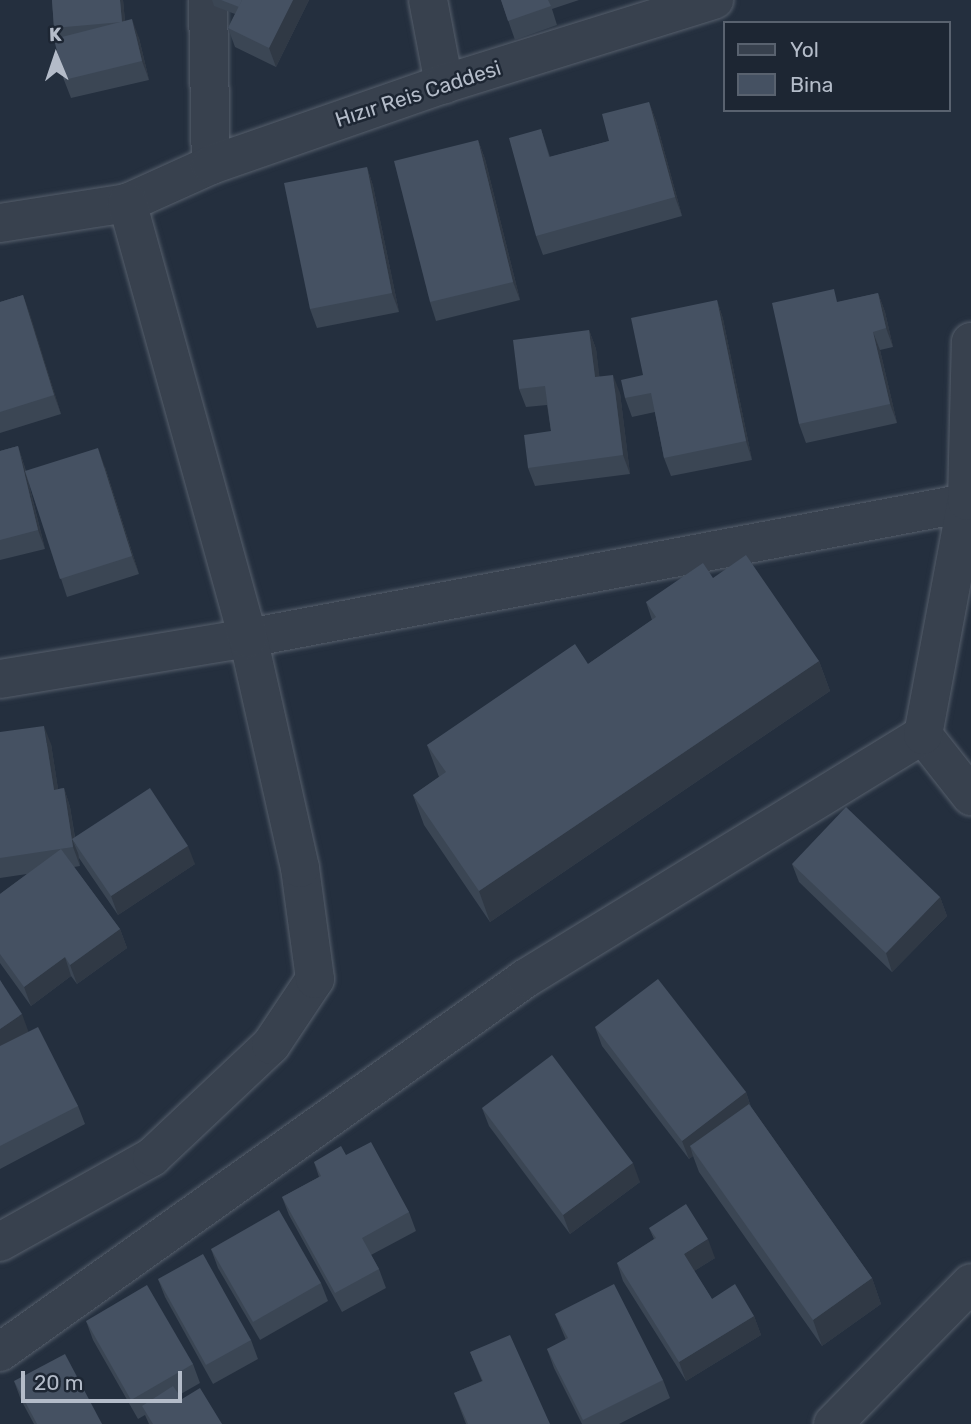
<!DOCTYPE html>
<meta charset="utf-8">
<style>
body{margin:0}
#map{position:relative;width:971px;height:1424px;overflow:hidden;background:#242f3e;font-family:Rubik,sans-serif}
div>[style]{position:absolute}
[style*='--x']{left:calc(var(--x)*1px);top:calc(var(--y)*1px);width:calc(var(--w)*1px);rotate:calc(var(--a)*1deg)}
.roads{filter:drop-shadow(0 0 2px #565f6c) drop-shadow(0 0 2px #565f6c)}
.minor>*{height:38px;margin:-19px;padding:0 19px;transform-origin:19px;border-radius:19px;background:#38414e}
.wall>*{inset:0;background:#3b4654}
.shaded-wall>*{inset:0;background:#303945}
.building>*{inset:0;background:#455162}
span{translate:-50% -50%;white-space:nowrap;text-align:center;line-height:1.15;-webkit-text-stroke:5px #1d2633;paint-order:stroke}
.street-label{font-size:21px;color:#b4bcc9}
.legend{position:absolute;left:723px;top:21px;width:228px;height:91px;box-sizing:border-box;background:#1d2633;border:2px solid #59626f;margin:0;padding:9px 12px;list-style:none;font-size:21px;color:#b4bcc9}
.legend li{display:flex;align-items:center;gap:14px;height:35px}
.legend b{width:35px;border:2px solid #59626f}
.north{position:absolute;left:21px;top:21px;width:70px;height:70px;-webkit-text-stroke:5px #1d2633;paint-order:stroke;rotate:358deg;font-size:19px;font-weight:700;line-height:28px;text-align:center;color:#b4bcc9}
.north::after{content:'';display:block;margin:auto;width:24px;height:32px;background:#b4bcc9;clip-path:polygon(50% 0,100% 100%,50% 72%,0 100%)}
.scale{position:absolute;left:21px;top:1371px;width:161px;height:32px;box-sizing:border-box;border:4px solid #b4bcc9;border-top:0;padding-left:9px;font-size:21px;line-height:24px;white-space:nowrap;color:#b4bcc9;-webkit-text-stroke:5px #1d2633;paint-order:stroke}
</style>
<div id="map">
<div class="roads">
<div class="minor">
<i style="--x:208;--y:0;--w:165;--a:89"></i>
<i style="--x:428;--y:0;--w:86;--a:79.2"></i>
<i style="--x:0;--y:223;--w:129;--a:-8.9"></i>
<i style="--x:127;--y:203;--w:92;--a:-24.3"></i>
<i style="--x:211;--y:165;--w:247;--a:-19.2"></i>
<i style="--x:444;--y:84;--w:283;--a:-17.3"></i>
<i style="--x:0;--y:679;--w:251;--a:-9.4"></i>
<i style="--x:248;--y:638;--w:736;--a:-10.65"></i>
<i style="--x:923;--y:735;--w:78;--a:51.8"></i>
<i style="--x:0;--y:1242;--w:174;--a:-29.2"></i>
<i style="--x:152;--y:1157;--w:163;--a:-43.3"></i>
<i style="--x:271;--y:1045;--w:79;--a:-56.3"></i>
<i style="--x:315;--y:979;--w:112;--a:-97.7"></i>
<i style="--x:300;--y:868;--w:236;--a:-102.7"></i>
<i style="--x:248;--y:638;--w:452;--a:-105.5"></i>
<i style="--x:0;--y:1352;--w:645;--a:-35.41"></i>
<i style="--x:526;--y:978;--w:465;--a:-31.5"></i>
<i style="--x:923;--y:735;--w:238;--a:-79.4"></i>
<i style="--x:967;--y:501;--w:159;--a:-88.6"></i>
<i style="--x:833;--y:1424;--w:197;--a:-45.6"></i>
</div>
</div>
<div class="wall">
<i style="clip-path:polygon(52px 0,123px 0,125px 21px,139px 38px,149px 80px,71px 98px,64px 80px,58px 38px,54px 28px)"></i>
<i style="clip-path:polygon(212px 0,309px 0,276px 67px,235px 47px,228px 28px,235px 14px,214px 6px)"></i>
<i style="clip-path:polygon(501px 0,579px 0,552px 9px,557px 25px,515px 40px)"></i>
<i style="clip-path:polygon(649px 102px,656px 121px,682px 216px,543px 255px,536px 236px,541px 129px,550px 157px,609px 141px)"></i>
<i style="clip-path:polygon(478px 140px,485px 159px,520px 300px,436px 321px,430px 302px)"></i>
<i style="clip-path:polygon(367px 167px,373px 186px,399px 312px,317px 328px,310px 309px)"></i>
<i style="clip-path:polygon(878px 293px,885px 312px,893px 347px,880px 350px,897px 423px,806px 443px,799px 424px,839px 302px)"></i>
<i style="clip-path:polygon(23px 295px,61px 414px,0 433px,0 302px)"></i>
<i style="clip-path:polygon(717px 300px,723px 319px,752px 460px,671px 476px,664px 458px,655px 412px,632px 417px,625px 398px,643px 375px)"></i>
<i style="clip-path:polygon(589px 330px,596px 349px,599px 376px,620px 393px,630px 474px,535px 486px,528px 468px,551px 431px,547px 405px,526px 407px,519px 389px)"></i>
<i style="clip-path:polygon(18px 446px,26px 471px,105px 467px,139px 574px,67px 597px,27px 476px,45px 549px,0 560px,0 451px)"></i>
<i style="clip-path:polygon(713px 578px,819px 661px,830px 691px,490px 922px,424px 825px,413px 795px,439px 777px,427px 745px,588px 664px,652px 620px,646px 602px)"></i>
<i style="clip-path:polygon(0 732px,51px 744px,58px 789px,64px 788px,70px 807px,75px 837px,195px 864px,118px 915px,79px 858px,78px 853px,80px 866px,74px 867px,120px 929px,127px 948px,77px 984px,71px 976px,31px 1006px,0 963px,0 894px,27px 874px,0 878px)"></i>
<i style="clip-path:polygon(792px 864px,940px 897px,947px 916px,892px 972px,799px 882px)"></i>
<i style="clip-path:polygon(0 980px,28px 1032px,78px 1106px,85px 1124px,0 1169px)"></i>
<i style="clip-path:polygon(595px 1027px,746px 1092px,751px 1107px,872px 1278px,881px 1304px,822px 1346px,699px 1172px,693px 1156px,689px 1159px,602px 1046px)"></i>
<i style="clip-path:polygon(482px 1108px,640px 1182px,570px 1234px,489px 1126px)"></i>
<i style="clip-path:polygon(346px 1155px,409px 1212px,416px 1231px,371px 1255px,379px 1269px,386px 1288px,342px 1312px,289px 1215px,282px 1197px,319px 1177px,314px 1162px)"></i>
<i style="clip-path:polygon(649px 1228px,715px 1258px,694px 1271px,712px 1299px,754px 1316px,761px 1335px,686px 1381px,623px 1281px,617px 1263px,654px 1239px)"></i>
<i style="clip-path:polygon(211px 1249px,321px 1283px,328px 1301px,260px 1340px,218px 1268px)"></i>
<i style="clip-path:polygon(158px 1279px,251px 1340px,258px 1359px,213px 1384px,165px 1297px)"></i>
<i style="clip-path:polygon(555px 1314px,663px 1380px,670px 1398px,619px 1424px,582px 1424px,554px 1368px,547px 1349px,566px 1340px)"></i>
<i style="clip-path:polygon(86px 1321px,193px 1364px,200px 1383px,179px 1395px,182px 1399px,222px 1424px,149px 1424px,145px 1415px,138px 1419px,93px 1340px)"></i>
<i style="clip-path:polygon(470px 1352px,550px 1424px,466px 1424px,454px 1393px,482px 1381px)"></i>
<i style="clip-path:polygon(14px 1381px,102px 1424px,34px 1424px,21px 1400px)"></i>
</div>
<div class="shaded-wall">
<i style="clip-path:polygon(120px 0,123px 0,126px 32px,122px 22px)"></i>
<i style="clip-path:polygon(293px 0,309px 0,276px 67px,269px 48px)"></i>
<i style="clip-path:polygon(132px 19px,139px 38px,149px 80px,142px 61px)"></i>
<i style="clip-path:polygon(649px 102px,656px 121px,682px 216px,675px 197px)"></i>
<i style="clip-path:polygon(478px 140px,485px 159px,520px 300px,513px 282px)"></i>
<i style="clip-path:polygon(367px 167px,373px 186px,399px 312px,392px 293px)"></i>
<i style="clip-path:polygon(878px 293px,885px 312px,893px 347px,886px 328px)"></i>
<i style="clip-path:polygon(23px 295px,30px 314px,61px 414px,54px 395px)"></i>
<i style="clip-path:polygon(717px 300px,723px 319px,752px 460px,746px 441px)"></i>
<i style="clip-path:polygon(589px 330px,596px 349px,602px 396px,595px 377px)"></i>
<i style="clip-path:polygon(873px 332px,880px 350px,897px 423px,890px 404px)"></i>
<i style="clip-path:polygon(613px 375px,620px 393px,630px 474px,623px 455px)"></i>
<i style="clip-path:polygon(18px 446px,24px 465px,45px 549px,38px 530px)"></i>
<i style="clip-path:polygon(98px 448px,105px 467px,139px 574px,132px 556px)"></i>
<i style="clip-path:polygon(819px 661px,830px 691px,490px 922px,479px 891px)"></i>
<i style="clip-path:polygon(44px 726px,51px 744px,61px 808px,54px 790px)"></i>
<i style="clip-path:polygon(64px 788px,70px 807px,76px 845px,72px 839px,78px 853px,80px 866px,73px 847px)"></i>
<i style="clip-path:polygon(188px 846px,195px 864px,118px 915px,111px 896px)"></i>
<i style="clip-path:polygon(940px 897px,947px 916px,892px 972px,886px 953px)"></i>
<i style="clip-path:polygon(120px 929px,127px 948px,77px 984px,70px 965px)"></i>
<i style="clip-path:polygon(65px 957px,71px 976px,31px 1006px,24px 987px)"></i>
<i style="clip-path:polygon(22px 1014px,29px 1033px,0 1053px,0 1029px)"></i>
<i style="clip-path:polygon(746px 1092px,752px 1111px,690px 1146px,693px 1156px,689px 1159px,682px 1141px)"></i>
<i style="clip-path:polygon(633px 1163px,640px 1182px,570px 1234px,563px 1215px)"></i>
<i style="clip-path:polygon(708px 1239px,715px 1258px,691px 1273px,684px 1254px)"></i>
<i style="clip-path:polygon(872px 1278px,881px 1304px,822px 1346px,813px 1320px)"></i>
<i style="clip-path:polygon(754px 1316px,761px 1335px,686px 1381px,679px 1362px)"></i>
</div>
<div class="building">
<i style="clip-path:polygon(52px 0,120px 0,122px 22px,54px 28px)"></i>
<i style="clip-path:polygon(221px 0,242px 0,239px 7px)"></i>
<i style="clip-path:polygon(242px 0,293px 0,269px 48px,228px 28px)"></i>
<i style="clip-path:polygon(501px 0,548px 0,551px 6px,508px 21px)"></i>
<i style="clip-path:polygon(132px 19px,142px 61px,64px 80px,54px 39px)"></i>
<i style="clip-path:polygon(649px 102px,675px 197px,536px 236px,509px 138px,541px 129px,549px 157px,609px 141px,602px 114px)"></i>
<i style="clip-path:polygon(478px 140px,513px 282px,430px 302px,394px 161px)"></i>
<i style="clip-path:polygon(367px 167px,392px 293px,310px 309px,284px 183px)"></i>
<i style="clip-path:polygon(834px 289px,837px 302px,878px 293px,886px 328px,873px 332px,890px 404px,799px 424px,772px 303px)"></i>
<i style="clip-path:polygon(23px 295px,54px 395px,0 412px,0 302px)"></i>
<i style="clip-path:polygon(717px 300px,746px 441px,664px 458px,651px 393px,625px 398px,621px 380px,643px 375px,631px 318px)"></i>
<i style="clip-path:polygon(589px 330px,595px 377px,613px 375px,623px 455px,528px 468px,524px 435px,551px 431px,545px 386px,519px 389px,513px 340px)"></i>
<i style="clip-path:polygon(18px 446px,38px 530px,0 540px,0 451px)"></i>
<i style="clip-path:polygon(98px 448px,132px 556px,60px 579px,25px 471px)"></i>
<i style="clip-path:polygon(746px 555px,819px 661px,479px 891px,413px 795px,446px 772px,427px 745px,575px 644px,588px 664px,656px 617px,646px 602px,703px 563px,713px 578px)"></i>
<i style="clip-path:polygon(44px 726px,54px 790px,64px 788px,73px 847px,0 858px,0 732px)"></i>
<i style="clip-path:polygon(150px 788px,188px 846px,111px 896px,72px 839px)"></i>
<i style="clip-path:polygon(846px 807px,940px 897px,886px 953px,792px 864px)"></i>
<i style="clip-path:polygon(61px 849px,120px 929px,70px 965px,65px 957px,24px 987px,0 954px,0 894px)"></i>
<i style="clip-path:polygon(658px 979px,746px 1092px,682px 1141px,595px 1027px)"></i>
<i style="clip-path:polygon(0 980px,22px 1014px,0 1029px)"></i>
<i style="clip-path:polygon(38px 1027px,78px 1106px,0 1146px,0 1046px)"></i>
<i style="clip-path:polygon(552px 1055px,633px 1163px,563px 1215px,482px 1108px)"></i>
<i style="clip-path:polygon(749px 1104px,872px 1278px,813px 1320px,690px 1146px)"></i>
<i style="clip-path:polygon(371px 1142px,409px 1212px,362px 1238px,379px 1269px,335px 1293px,282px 1197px,321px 1176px,314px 1162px,341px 1146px,346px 1155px)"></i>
<i style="clip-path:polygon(686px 1204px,708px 1239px,684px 1254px,712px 1299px,735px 1284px,754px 1316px,679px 1362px,617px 1263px,656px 1238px,649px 1228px)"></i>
<i style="clip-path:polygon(279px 1210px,321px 1283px,253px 1322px,211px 1249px)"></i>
<i style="clip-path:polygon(203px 1254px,251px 1340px,206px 1365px,158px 1279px)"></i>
<i style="clip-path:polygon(614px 1284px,663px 1380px,583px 1420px,547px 1349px,568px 1338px,555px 1314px)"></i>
<i style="clip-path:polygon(147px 1285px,193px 1364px,131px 1400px,86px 1321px)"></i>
<i style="clip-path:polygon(510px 1335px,550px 1424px,468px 1424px,454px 1393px,483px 1381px,470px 1352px)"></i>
<i style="clip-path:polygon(65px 1354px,102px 1424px,37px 1424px,14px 1381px)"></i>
<i style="clip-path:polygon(173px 1386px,182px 1399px,200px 1388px,222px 1424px,153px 1424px,142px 1406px)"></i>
</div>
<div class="street-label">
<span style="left:418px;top:94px;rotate:-18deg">Hızır Reis Caddesi</span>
</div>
<ul class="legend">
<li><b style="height:9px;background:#38414e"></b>Yol</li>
<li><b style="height:19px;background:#455162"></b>Bina</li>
</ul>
<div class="north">K</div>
<div class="scale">20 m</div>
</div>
